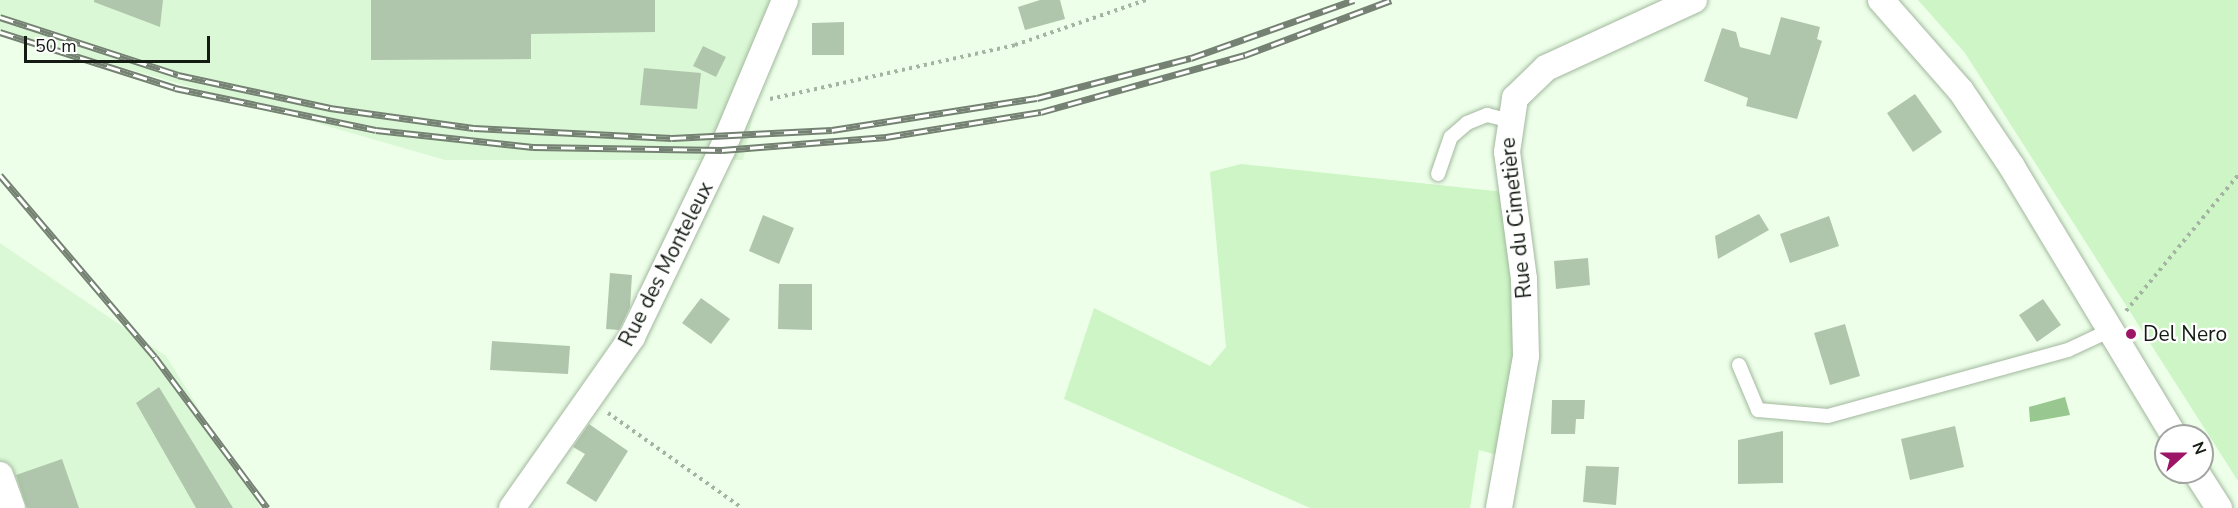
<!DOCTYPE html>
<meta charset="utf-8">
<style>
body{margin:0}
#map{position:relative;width:2238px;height:508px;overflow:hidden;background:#edffe9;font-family:"Nunito Sans",sans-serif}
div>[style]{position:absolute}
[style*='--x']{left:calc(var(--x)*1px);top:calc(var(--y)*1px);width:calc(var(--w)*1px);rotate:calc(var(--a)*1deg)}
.built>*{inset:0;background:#dbf8d6}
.green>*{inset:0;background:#cdf5c5}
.water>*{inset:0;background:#98c790}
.building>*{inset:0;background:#b0c6ac}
.path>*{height:4px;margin-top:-2px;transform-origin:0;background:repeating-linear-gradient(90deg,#a5b3a2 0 3px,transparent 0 7.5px)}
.roads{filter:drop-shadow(0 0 2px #a2b89e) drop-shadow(0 0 2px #a2b89e)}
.lane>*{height:14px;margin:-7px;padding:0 7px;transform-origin:7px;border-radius:7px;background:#fff}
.street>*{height:26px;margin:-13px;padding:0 13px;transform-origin:13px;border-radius:13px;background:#fff}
.rail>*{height:7px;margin-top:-3.5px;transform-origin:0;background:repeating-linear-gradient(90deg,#fff 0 14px,#758273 0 28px);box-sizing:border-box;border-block:2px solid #758273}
.dots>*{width:16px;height:16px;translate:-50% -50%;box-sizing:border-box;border:3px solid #fff;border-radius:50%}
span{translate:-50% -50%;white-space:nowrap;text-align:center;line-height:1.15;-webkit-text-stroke:4.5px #fff;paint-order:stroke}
.street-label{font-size:21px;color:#131b12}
.poi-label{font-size:21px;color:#131b12}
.left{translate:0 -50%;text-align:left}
.north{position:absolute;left:2154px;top:424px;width:60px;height:60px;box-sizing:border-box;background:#fff;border:2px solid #a1a4a0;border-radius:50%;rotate:69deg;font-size:16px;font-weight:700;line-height:24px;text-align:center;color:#131b12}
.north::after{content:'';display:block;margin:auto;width:21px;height:27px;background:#9c1566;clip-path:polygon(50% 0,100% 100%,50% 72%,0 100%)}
.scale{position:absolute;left:24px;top:36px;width:186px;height:27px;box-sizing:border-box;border:3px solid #131b12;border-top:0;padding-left:8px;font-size:18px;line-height:21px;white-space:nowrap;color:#131b12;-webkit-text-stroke:4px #fff;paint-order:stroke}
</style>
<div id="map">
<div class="built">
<i style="clip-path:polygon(0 0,779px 0,743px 160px,445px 160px,0 32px)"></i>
<i style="clip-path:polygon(0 243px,166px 356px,261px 508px,0 508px)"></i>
</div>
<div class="green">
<i style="clip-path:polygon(1918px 0,2238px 0,2238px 481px,1965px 53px)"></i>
<i style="clip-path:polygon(1241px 164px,1504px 192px,1522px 306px,1501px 456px,1479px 450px,1470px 508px,1310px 508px,1064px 399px,1094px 308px,1210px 366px,1226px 347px,1210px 172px)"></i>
</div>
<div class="water">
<i style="clip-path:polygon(2065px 397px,2070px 415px,2030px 422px,2029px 407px)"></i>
</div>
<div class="building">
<i style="clip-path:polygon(163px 0,160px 27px,94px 2px,94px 0)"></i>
<i style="clip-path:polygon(371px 0,655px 0,655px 32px,531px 34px,531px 59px,371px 60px)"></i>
<i style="clip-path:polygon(1040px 0,1060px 0,1065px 19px,1025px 30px,1018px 7px)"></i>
<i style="clip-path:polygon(1781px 17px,1820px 27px,1817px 39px,1822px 41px,1797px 119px,1746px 106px,1748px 98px,1704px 81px,1722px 28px,1736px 32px,1740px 47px,1770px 55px)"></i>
<i style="clip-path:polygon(844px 22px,844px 55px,812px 55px,812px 23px)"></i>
<i style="clip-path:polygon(703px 46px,726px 57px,716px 77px,693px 66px)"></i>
<i style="clip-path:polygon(644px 68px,701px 73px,697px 109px,640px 105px)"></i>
<i style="clip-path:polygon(1915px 94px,1942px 132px,1913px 152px,1887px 113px)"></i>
<i style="clip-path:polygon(1759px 214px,1769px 230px,1718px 259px,1715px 236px)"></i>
<i style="clip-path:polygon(763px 215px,794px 228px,779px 264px,749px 251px)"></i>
<i style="clip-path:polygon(1829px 216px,1839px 246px,1790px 263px,1780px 234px)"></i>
<i style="clip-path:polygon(1588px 258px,1590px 285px,1556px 289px,1554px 261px)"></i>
<i style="clip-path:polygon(610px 273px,632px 275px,630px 307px,619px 330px,606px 329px)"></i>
<i style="clip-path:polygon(779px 284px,812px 284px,812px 330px,778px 329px)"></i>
<i style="clip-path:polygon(701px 298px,730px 319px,711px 344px,682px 323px)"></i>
<i style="clip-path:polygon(2043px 299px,2061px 325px,2037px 342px,2019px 315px)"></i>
<i style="clip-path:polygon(1845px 324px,1860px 376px,1830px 385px,1814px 333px)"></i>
<i style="clip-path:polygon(492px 341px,570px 346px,568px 374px,490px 370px)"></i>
<i style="clip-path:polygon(159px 387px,233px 508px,196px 508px,136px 403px)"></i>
<i style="clip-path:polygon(1552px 400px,1585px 400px,1584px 419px,1576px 419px,1575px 434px,1551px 434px)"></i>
<i style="clip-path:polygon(589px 424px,628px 451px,596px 502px,566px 483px,585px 454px,573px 447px)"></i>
<i style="clip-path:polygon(1955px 426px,1964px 467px,1910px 480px,1901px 439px)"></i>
<i style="clip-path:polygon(1783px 431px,1783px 483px,1738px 484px,1738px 440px)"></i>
<i style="clip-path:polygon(62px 459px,79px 508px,27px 508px,16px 475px)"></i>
<i style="clip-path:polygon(1586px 466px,1619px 467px,1616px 505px,1583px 502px)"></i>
</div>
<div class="path">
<i style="--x:770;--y:99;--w:251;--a:-12.4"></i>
<i style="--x:1015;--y:45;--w:139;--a:-19"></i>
<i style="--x:2126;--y:311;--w:176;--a:-50.5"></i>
<i style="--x:608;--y:413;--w:164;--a:35.3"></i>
</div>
<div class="roads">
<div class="lane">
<i style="--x:1438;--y:174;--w:39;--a:-71"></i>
<i style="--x:1451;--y:137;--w:21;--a:-41"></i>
<i style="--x:1467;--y:123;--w:22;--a:-22"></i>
<i style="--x:1487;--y:115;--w:21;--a:14"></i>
<i style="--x:1739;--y:365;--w:49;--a:67.1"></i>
<i style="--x:1758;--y:410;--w:70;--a:4.9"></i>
<i style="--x:1828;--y:416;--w:249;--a:-15.4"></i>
<i style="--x:2068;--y:350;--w:47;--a:-24.9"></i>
</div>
<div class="street">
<i style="--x:1881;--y:0;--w:121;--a:48.7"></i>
<i style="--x:1961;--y:91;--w:92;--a:56.1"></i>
<i style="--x:2012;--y:167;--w:314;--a:58.9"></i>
<i style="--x:2196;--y:472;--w:43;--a:57.4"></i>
<i style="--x:0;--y:475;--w:35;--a:70"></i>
<i style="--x:512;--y:508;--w:209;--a:-54.9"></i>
<i style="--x:632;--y:337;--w:208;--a:-64.3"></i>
<i style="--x:722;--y:150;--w:163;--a:-67.2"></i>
<i style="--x:1499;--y:508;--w:154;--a:-79.9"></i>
<i style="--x:1526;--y:356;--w:77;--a:-91.5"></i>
<i style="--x:1524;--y:279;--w:128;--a:-97.6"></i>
<i style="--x:1507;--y:152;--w:55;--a:-81.6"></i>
<i style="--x:1515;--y:98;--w:43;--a:-44.1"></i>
<i style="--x:1546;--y:68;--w:163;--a:-24.7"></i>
</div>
</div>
<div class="rail">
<i style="--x:0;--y:17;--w:187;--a:18"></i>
<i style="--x:178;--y:75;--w:156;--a:12.2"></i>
<i style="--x:330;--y:108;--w:145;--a:7.9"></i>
<i style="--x:474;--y:128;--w:198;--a:2.9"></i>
<i style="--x:672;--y:138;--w:160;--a:-2.9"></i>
<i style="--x:832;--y:130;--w:207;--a:-8.9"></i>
<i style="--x:1037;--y:98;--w:159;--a:-14.6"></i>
<i style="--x:1191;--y:58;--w:173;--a:-19.6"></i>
<i style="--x:0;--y:32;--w:184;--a:17.7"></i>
<i style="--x:175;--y:88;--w:205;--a:11.8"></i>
<i style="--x:376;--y:130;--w:158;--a:6.2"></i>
<i style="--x:533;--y:147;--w:189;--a:0.9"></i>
<i style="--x:722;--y:150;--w:165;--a:-4.5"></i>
<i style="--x:886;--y:137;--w:157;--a:-9.2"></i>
<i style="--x:1041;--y:112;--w:212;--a:-15.6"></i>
<i style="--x:1245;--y:55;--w:156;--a:-20.6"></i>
<i style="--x:0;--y:175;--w:239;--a:49.6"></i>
<i style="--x:155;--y:357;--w:188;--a:53.4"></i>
</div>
<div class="dots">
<i style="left:2131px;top:334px;background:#9c1566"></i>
</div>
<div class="street-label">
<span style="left:1516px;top:218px;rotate:-96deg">Rue du Cimetière</span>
<span style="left:666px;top:264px;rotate:-63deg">Rue des Monteleux</span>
</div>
<div class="poi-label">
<span class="left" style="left:2143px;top:334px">Del Nero</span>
</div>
<div class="north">N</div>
<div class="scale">50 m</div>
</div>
